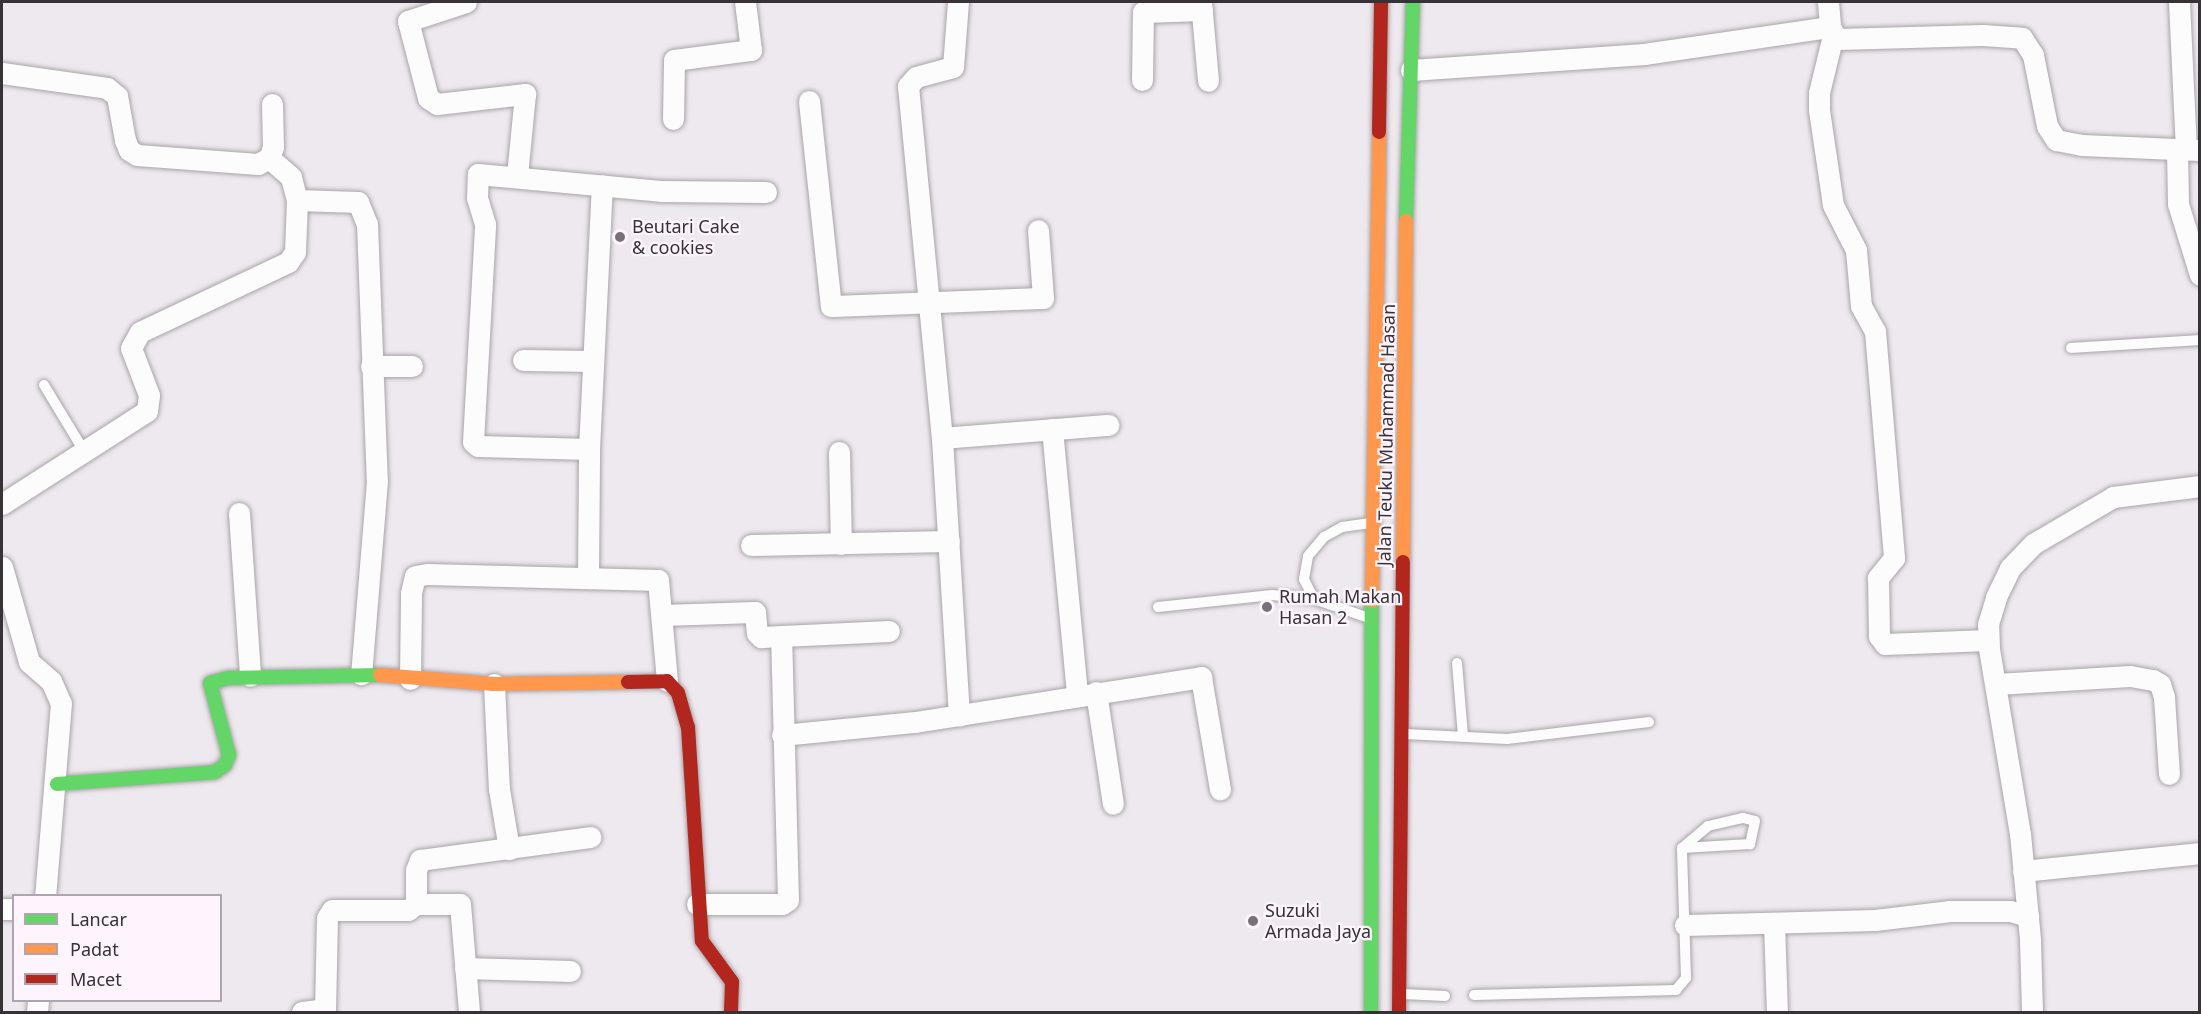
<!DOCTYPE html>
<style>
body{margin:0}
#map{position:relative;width:2201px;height:1014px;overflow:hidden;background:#eee9ee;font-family:"Noto Sans",sans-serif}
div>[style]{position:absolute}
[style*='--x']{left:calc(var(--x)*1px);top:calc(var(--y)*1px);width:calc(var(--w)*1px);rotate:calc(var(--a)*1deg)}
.roads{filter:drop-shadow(0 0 2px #a8a4a8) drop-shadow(0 0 2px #a8a4a8)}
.lane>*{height:10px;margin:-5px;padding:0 5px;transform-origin:5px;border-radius:5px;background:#fcfcfc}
.street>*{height:21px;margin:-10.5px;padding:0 10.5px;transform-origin:10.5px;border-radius:10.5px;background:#fcfcfc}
.fast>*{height:14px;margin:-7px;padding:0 7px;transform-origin:7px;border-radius:7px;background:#63d668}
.slow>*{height:14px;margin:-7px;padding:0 7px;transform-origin:7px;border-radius:7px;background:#ff974d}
.jam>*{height:14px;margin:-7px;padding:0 7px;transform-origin:7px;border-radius:7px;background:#b3261e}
.dots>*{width:16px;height:16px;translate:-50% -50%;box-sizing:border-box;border:3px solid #fdf4fe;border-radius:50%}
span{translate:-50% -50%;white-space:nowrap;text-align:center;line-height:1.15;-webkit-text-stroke:4.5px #fdf4fe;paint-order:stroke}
.poi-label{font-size:18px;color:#363236}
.left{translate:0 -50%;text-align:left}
.street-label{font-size:18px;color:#363236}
.frame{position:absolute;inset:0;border:3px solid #363236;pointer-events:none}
.legend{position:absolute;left:12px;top:894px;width:210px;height:108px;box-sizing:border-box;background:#fdf4fe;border:2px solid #ada6ae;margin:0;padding:8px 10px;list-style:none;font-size:18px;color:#363236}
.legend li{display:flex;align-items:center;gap:12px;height:30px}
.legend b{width:30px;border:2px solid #ada6ae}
</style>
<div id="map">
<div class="roads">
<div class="lane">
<i style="--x:2071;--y:348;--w:129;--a:-3.5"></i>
<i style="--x:44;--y:385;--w:77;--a:58.8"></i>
<i style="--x:1158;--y:607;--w:115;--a:-6"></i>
<i style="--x:1272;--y:595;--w:42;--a:5.4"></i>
<i style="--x:1369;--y:618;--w:58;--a:-160.9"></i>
<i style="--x:1314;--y:599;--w:22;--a:-117"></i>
<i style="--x:1304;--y:579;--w:23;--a:-80"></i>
<i style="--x:1308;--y:556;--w:25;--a:-50"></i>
<i style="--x:1324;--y:537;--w:21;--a:-29"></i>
<i style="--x:1342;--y:527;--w:27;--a:-8"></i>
<i style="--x:1457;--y:663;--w:73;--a:85.3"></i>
<i style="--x:1405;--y:734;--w:102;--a:2.8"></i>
<i style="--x:1507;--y:739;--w:143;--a:-6.8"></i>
<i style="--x:1403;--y:994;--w:42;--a:2.7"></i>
<i style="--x:1474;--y:995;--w:202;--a:-1.4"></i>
<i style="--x:1676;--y:990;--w:16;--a:-50"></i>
<i style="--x:1686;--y:978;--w:130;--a:-91.8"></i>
<i style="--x:1682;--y:848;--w:34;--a:-40"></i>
<i style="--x:1708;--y:826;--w:36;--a:-13"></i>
<i style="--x:1743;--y:818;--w:12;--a:14"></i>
<i style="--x:1755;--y:821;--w:24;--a:102"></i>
<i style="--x:1750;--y:844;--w:68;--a:176.6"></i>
</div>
<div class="street">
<i style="--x:466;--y:2;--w:61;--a:161.9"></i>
<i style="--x:408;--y:21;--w:80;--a:75.4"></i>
<i style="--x:428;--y:98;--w:11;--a:34"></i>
<i style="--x:437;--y:104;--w:89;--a:-6.5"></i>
<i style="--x:525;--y:94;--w:82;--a:95.6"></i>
<i style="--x:958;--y:2;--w:65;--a:94.4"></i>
<i style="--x:953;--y:67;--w:38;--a:165"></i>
<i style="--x:916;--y:77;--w:12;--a:132"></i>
<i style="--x:908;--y:86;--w:354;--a:84.5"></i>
<i style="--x:942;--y:438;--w:278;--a:86.5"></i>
<i style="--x:1201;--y:2;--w:79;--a:84.9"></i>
<i style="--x:1828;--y:2;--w:25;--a:85"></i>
<i style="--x:1830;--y:27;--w:14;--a:60"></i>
<i style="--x:1837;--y:39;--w:146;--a:-1.6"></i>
<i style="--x:1983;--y:35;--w:39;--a:4"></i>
<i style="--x:2022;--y:38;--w:20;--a:57"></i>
<i style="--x:2033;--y:55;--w:72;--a:78.8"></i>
<i style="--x:2047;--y:126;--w:17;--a:57"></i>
<i style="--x:2056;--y:140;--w:25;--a:11"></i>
<i style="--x:2081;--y:145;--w:119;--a:2.4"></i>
<i style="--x:2179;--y:2;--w:147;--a:87.3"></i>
<i style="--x:1833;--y:35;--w:60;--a:103.6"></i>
<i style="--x:1819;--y:93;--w:17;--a:90"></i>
<i style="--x:1819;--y:110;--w:96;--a:81.6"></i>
<i style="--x:1833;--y:205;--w:51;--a:62.9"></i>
<i style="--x:1856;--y:250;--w:56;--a:84.9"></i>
<i style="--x:1861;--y:306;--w:29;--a:61"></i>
<i style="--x:1875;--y:331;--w:228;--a:85.2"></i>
<i style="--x:1894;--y:558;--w:26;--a:129"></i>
<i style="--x:1878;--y:578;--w:58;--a:89"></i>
<i style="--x:1879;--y:636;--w:10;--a:53"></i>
<i style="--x:1885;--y:644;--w:103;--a:-2.2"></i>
<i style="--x:1411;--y:70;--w:234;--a:-3.9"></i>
<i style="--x:1644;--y:54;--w:188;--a:-8.3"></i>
<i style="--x:2;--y:73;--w:106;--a:8.1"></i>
<i style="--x:107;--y:88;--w:13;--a:39"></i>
<i style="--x:117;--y:96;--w:45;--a:79.7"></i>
<i style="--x:125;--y:140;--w:11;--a:68"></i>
<i style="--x:129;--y:150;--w:9;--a:32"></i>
<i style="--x:137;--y:155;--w:121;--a:4.3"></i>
<i style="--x:258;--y:164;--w:13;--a:-29"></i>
<i style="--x:269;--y:158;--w:12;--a:-70"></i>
<i style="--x:273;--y:147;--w:43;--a:-91.3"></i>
<i style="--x:1142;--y:80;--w:68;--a:-89.2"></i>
<i style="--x:1143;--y:12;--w:59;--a:-1.9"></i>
<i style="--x:809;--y:101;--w:206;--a:83.9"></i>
<i style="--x:831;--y:306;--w:212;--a:-2.2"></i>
<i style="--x:1043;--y:298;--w:68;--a:-94.2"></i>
<i style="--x:673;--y:119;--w:59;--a:-89"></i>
<i style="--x:674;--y:60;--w:78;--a:-7.4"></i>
<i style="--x:751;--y:50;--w:48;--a:-97.1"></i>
<i style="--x:2177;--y:150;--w:54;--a:88.9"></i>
<i style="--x:2178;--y:204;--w:74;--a:72.8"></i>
<i style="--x:297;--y:200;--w:61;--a:1.9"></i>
<i style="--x:358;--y:202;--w:24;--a:68"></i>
<i style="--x:367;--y:224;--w:257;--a:87.8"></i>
<i style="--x:377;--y:481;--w:194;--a:94.7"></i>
<i style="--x:523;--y:360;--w:70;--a:0.8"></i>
<i style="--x:371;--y:366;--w:41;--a:0"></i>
<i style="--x:1052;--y:429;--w:267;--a:84.6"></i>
<i style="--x:942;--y:438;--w:167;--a:-4.5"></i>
<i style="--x:589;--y:449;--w:111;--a:-178.5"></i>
<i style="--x:478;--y:446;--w:6;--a:-141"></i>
<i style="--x:473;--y:442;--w:218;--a:-86.8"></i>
<i style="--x:485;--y:224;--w:27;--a:-107"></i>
<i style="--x:477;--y:198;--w:24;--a:-88"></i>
<i style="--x:478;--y:174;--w:183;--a:5.3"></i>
<i style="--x:660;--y:191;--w:106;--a:0.5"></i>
<i style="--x:839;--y:452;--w:92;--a:88.8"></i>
<i style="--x:2;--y:504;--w:172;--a:-32.7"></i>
<i style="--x:147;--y:411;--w:16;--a:-83"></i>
<i style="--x:149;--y:395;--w:50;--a:-111"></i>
<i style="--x:131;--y:348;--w:18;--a:-61"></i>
<i style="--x:140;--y:332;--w:164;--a:-25.3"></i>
<i style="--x:288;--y:262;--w:12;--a:-55"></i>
<i style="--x:295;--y:252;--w:52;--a:-87.8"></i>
<i style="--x:297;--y:200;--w:24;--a:-105"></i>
<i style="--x:291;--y:177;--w:29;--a:-139"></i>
<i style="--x:239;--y:513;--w:163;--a:86.1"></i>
<i style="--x:751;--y:545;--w:198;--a:-1.2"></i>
<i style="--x:2;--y:567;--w:99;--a:74.1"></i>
<i style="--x:29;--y:662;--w:29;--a:41"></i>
<i style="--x:51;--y:681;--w:24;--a:66"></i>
<i style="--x:61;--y:703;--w:194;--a:94.7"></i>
<i style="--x:588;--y:576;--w:127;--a:-89.5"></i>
<i style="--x:589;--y:449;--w:264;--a:-87.2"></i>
<i style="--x:662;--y:615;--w:93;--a:-1.8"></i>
<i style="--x:755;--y:612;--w:21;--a:85"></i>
<i style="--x:757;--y:633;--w:6;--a:45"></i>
<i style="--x:761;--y:637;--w:128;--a:-2.7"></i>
<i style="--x:410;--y:679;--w:86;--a:-89.3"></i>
<i style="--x:411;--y:593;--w:17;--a:-77"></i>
<i style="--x:415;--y:576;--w:13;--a:-9"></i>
<i style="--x:428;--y:574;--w:230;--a:1.5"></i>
<i style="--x:658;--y:580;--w:101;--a:84.9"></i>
<i style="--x:494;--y:684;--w:105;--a:87.3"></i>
<i style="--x:499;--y:789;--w:61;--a:80.5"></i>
<i style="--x:1996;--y:684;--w:134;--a:-3.4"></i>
<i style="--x:2130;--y:676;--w:23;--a:10"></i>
<i style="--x:2153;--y:680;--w:8;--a:30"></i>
<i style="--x:2160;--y:684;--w:14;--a:73"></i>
<i style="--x:2164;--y:697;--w:77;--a:86.3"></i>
<i style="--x:1096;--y:692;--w:113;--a:81.4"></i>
<i style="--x:782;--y:735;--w:134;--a:-5.6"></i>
<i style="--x:915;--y:722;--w:290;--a:-8.9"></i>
<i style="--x:1201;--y:677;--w:114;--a:80.4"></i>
<i style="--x:2023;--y:871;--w:178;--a:-5.8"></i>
<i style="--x:416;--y:904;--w:34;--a:-90"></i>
<i style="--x:416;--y:870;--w:11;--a:-68"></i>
<i style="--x:420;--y:860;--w:172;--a:-7.7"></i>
<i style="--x:697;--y:904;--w:85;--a:0"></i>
<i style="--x:782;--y:904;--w:7;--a:-34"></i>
<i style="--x:788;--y:900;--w:264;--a:-91.5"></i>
<i style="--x:2;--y:909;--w:12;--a:0"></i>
<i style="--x:1774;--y:923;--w:89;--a:88.1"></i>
<i style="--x:1685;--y:925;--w:190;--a:-1.5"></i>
<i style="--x:1875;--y:920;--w:76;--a:-6.8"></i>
<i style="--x:1950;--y:911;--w:60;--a:0"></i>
<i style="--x:2010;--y:911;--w:19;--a:16"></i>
<i style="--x:465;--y:968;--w:105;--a:1.6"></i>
<i style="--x:37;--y:1012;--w:12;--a:-85"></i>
<i style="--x:302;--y:1012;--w:23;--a:-7"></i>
<i style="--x:325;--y:1012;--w:94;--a:-88.8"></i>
<i style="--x:327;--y:918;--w:9;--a:-58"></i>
<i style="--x:332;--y:910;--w:76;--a:0"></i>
<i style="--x:408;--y:910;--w:10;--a:-37"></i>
<i style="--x:416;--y:904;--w:44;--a:0"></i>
<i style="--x:460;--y:904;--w:108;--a:85.2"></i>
<i style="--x:2032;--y:1012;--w:73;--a:-91.6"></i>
<i style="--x:2030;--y:939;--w:105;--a:-95.4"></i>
<i style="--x:2020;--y:834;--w:189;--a:-99.5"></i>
<i style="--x:1989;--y:648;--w:24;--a:-92"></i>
<i style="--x:1988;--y:624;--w:28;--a:-73"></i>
<i style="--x:1996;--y:597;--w:32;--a:-64"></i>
<i style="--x:2010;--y:568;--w:33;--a:-46"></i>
<i style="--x:2033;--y:544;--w:93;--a:-30.4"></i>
<i style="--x:2113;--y:497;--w:88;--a:-7.2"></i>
</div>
<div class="fast">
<i style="--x:1406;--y:221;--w:219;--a:-88.2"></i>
<i style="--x:57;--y:784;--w:158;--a:-4.3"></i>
<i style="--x:215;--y:772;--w:12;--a:-35"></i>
<i style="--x:225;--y:765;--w:11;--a:-68"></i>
<i style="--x:229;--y:755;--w:74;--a:-104.8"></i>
<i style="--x:210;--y:683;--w:20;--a:-15"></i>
<i style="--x:229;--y:678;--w:151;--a:-1.1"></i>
<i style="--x:1371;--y:1012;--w:411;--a:-89.9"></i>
</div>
<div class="slow">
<i style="--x:1403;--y:562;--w:341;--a:-89.5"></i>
<i style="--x:1372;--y:601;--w:469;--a:-89.1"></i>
<i style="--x:380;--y:675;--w:114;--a:4.5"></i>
<i style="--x:494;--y:684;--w:134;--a:-0.9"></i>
</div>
<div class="jam">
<i style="--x:1379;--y:132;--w:130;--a:-89.1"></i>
<i style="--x:628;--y:682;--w:39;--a:-1"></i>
<i style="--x:667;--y:681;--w:16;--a:47"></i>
<i style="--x:678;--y:693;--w:35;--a:74"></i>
<i style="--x:688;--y:727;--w:214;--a:86.3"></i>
<i style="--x:702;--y:941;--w:51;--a:53.8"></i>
<i style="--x:732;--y:982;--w:30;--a:92"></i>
<i style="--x:1399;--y:1012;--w:450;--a:-89.5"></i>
</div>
</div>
<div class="dots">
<i style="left:620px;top:237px;background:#767276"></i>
<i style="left:1267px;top:607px;background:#767276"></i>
<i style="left:1253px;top:921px;background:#767276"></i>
</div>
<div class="poi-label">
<span class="left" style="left:632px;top:237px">Beutari Cake<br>&amp; cookies</span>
<span class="left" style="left:1279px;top:607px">Rumah Makan<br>Hasan 2</span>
<span class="left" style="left:1265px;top:921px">Suzuki<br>Armada Jaya</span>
</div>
<div class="street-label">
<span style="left:1386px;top:435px;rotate:-89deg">Jalan Teuku Muhammad Hasan</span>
</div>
<div class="frame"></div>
<ul class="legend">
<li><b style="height:8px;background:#63d668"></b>Lancar</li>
<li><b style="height:8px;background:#ff974d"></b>Padat</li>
<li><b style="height:8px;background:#b3261e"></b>Macet</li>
</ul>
</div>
